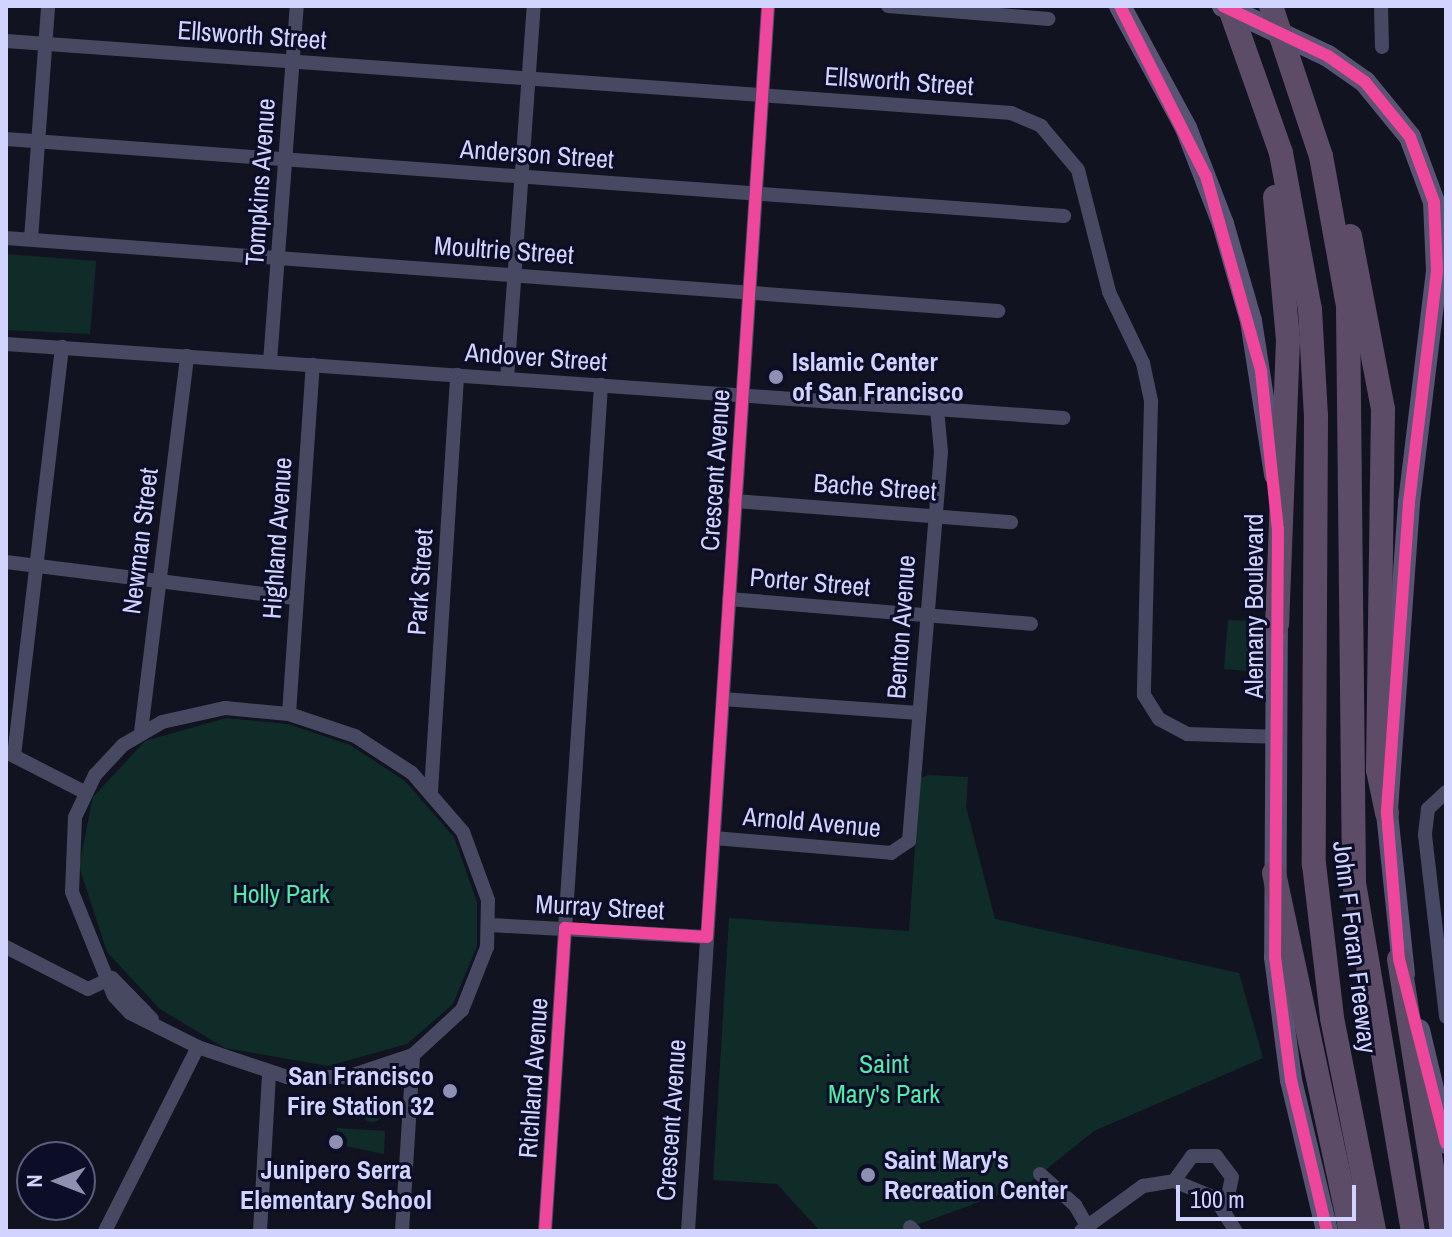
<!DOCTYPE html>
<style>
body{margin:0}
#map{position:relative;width:1452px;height:1237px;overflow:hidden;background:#121320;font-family:"Archivo Narrow",sans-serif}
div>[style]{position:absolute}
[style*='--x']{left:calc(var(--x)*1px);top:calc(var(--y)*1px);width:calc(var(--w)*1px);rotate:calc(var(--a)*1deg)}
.green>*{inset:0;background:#0f2c28}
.round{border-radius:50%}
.street>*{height:14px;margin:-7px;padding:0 7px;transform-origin:7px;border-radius:7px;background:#464961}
.primary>*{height:22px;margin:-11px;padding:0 11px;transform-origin:11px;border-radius:11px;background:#595474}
.highway>*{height:24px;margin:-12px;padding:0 12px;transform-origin:12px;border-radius:12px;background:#5d4c67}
.cycleway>*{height:12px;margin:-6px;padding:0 6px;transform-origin:6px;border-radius:6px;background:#ed469a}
.dots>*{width:22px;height:22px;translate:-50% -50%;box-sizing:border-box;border:4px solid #0c0d26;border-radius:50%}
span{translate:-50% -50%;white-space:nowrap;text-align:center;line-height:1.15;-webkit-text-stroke:6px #0c0d26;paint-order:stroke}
.street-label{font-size:26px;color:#d1d4ff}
.poi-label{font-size:26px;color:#d1d4ff;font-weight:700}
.left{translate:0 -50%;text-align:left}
.right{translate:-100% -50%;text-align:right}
.park-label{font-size:26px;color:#52eaa9}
.frame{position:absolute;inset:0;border:8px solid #d1d4ff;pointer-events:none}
.north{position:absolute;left:16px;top:1141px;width:80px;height:80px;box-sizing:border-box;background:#0c0d26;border:2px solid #5b5d7d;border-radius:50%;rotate:270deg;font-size:22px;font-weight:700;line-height:32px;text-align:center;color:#d1d4ff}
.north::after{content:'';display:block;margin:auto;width:28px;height:36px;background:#8e90b1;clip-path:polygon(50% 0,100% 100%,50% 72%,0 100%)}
.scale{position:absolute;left:1176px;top:1185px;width:180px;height:36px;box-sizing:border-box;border:4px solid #d1d4ff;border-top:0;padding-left:10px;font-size:24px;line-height:28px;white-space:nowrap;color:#d1d4ff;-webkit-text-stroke:6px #0c0d26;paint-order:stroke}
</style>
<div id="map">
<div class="green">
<i style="clip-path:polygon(6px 254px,96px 261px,90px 334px,6px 330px)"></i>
<i style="clip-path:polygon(1228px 620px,1250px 621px,1247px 671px,1224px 669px)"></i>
<i style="clip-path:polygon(226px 718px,288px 724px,350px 745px,405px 781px,454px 837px,477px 902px,477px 946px,453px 1004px,407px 1044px,328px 1066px,225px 1048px,160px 1009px,107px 952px,79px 866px,93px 797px,145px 741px)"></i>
<i style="clip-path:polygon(928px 775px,968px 777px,966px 807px,995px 919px,1239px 973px,1263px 1058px,1094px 1131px,1028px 1184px,900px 1231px,820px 1231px,777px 1184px,713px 1180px,729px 918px,909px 931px,920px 778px)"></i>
<i class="round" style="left:361px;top:1100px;width:22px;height:22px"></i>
<i style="clip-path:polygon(337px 1128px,385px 1131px,384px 1154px,336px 1144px)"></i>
</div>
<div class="street">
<i style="--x:888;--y:6;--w:161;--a:4.6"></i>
<i style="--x:1381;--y:6;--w:41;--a:88.6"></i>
<i style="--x:6;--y:41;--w:1008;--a:4.1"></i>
<i style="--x:1011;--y:113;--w:33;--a:23"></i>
<i style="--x:1041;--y:126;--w:57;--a:49.9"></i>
<i style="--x:1078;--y:170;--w:126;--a:75.7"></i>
<i style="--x:1109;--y:292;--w:79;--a:64.4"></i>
<i style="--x:1143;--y:363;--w:40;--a:78"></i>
<i style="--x:1151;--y:402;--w:293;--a:91.4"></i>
<i style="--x:1144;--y:695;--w:28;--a:58"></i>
<i style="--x:1159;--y:719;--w:32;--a:28"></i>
<i style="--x:1187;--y:734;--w:89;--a:1.9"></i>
<i style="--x:6;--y:139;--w:1061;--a:4.16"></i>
<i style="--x:6;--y:238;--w:995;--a:4.21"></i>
<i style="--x:31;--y:239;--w:234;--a:-85.8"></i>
<i style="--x:6;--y:344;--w:1060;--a:4"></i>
<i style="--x:270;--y:362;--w:357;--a:-85.7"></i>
<i style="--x:507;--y:379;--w:374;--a:-85.9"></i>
<i style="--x:735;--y:501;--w:277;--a:4.4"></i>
<i style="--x:6;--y:562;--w:293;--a:7.1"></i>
<i style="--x:729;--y:599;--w:303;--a:4.7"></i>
<i style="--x:723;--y:699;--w:196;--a:4.1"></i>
<i style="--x:225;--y:708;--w:64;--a:5.4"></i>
<i style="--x:289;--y:714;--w:70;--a:18.4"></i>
<i style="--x:355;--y:736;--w:68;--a:33"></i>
<i style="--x:412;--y:773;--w:78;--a:49.2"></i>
<i style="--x:463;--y:832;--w:72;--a:69.8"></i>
<i style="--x:488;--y:900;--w:47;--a:91.2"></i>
<i style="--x:487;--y:947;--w:68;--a:111.6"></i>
<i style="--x:462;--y:1010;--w:67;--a:137.4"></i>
<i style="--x:413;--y:1055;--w:70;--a:161.6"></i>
<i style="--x:347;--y:1077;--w:60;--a:180"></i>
<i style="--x:287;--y:1077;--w:94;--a:-161.4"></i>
<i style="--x:198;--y:1047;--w:76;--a:-153.4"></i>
<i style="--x:130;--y:1013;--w:23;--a:-133"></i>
<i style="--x:114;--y:996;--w:112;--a:-112"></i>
<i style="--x:72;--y:892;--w:75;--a:-87.7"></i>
<i style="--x:75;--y:817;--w:47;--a:-64.5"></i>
<i style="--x:95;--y:775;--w:41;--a:-47"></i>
<i style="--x:123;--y:745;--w:45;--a:-30.5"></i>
<i style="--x:162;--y:722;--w:65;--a:-12.5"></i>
<i style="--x:289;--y:714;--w:350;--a:-86.1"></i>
<i style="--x:141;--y:732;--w:379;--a:-83"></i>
<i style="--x:6;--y:752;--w:88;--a:27.1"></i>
<i style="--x:14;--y:756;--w:412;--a:-83.3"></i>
<i style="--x:431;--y:791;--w:417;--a:-86.4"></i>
<i style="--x:1446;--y:792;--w:25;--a:137"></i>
<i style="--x:1428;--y:809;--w:26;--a:97"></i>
<i style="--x:1425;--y:835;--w:183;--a:83.4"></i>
<i style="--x:714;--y:838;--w:178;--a:4.8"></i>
<i style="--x:891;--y:853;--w:22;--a:-34"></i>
<i style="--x:909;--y:841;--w:390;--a:-85.3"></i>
<i style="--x:941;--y:452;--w:43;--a:-95.3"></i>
<i style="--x:490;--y:925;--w:217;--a:3.2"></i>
<i style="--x:6;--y:947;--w:92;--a:27.1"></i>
<i style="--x:88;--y:989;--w:26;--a:-25"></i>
<i style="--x:112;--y:978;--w:57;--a:45.7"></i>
<i style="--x:1040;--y:1174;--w:47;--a:41.5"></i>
<i style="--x:1075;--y:1205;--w:30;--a:60"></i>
<i style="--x:1174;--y:1181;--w:31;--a:-54"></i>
<i style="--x:1192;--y:1156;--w:24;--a:0"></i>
<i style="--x:1216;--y:1156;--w:26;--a:53"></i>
<i style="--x:1232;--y:1177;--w:33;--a:102"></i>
<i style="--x:910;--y:1227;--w:6;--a:45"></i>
<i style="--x:105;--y:1231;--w:206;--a:-63.2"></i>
<i style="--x:260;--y:1231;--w:158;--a:-86.7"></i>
<i style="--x:402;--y:1231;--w:176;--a:-86.4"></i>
<i style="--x:545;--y:1231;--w:848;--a:-86.21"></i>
<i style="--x:688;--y:1231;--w:1228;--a:-86.26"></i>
<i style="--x:1081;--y:1231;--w:77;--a:-36"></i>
<i style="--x:1143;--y:1186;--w:31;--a:-9"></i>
<i style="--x:1174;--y:1181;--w:44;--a:22.5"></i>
<i style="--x:1215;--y:1198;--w:39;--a:58"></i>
</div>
<div class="primary">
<i style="--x:1120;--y:6;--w:139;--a:61.6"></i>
<i style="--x:1186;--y:128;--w:103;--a:68.9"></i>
<i style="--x:1223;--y:224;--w:101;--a:73.9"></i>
<i style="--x:1251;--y:321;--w:156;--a:81.1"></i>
<i style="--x:1223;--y:6;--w:116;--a:25.5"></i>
<i style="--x:1328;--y:56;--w:45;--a:35.1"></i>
<i style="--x:1365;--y:82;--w:71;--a:50.7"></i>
<i style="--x:1410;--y:137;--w:69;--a:69.7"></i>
<i style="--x:1434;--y:202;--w:69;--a:87.5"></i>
<i style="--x:1437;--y:271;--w:234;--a:96.9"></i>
<i style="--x:1409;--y:503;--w:311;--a:94.1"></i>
<i style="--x:1387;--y:813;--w:162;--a:84"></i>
<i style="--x:1277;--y:605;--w:352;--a:90.3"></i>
<i style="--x:1275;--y:957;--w:124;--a:82.6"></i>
<i style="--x:1291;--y:1080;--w:155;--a:76.6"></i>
<i style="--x:1419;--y:1030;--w:116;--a:76.6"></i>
</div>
<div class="highway">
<i style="--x:1229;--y:6;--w:156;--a:70.5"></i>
<i style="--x:1281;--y:153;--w:159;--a:79.5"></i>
<i style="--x:1310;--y:309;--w:106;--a:86.8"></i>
<i style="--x:1316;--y:415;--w:449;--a:90.3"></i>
<i style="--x:1314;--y:864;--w:155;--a:83.3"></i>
<i style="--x:1332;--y:1018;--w:217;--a:78.8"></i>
<i style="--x:1271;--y:6;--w:158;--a:71.6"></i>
<i style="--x:1321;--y:156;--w:152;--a:79.8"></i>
<i style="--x:1348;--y:306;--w:577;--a:89.4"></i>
<i style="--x:1354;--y:883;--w:353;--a:80.4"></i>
<i style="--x:1275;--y:197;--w:144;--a:84.8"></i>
<i style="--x:1288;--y:340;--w:284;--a:92.2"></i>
<i style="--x:1350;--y:236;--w:176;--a:79.2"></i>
<i style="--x:1383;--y:409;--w:361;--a:90.8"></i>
<i style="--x:1378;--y:770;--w:44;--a:78.2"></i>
<i style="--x:1274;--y:873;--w:366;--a:77.9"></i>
<i style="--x:1399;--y:959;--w:275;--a:81"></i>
</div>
<div class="cycleway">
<i style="--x:1120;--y:6;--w:191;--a:63.2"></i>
<i style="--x:1206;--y:176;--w:203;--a:74.2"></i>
<i style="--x:1261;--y:371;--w:159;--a:83.9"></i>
<i style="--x:1278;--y:529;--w:428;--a:90.4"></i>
<i style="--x:1275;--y:957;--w:124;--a:82.6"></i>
<i style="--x:1291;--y:1080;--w:155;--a:76.6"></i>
<i style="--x:1223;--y:6;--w:116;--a:25.5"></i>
<i style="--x:1328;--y:56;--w:45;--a:35.1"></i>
<i style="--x:1365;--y:82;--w:71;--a:50.7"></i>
<i style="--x:1410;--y:137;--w:69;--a:69.7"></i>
<i style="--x:1434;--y:202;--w:69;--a:87.5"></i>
<i style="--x:1437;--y:271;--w:234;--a:96.9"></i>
<i style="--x:1409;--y:503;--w:311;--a:94.1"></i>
<i style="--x:1387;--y:813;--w:146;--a:85.3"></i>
<i style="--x:1399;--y:959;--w:190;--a:75.7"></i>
<i style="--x:545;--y:1231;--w:304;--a:-86.2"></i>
<i style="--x:565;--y:928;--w:142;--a:3.6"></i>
<i style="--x:707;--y:937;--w:933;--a:-86.25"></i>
</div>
<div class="dots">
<i style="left:776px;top:377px;background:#8e90b1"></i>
<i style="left:450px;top:1091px;background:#8e90b1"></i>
<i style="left:336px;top:1142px;background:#8e90b1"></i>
<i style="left:868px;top:1175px;background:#8e90b1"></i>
</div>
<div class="street-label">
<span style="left:252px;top:35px;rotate:4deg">Ellsworth Street</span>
<span style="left:899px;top:81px;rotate:4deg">Ellsworth Street</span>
<span style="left:537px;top:154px;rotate:4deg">Anderson Street</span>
<span style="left:260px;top:182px;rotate:-86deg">Tompkins Avenue</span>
<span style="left:504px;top:250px;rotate:4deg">Moultrie Street</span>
<span style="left:536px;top:357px;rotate:4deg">Andover Street</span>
<span style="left:715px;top:470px;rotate:-86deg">Crescent Avenue</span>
<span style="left:875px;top:487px;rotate:4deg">Bache Street</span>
<span style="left:277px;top:538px;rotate:-86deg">Highland Avenue</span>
<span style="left:140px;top:541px;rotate:-83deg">Newman Street</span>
<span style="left:420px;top:582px;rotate:-86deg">Park Street</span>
<span style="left:810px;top:582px;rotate:5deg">Porter Street</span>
<span style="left:1254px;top:606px;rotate:-90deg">Alemany Boulevard</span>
<span style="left:901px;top:627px;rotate:-86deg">Benton Avenue</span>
<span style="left:812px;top:822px;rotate:5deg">Arnold Avenue</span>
<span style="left:600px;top:907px;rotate:3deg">Murray Street</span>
<span style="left:1355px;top:947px;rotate:83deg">John F Foran Freeway</span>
<span style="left:533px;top:1078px;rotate:-86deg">Richland Avenue</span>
<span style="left:671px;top:1120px;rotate:-86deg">Crescent Avenue</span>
</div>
<div class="poi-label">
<span class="left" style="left:792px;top:377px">Islamic Center<br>of San Francisco</span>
<span class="right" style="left:434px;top:1091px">San Francisco<br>Fire Station 32</span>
<span class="left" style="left:884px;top:1175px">Saint Mary's<br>Recreation Center</span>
<span style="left:336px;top:1185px">Junipero Serra<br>Elementary School</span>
</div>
<div class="park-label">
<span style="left:281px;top:894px">Holly Park</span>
<span style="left:884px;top:1079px">Saint<br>Mary's Park</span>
</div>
<div class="frame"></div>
<div class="north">N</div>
<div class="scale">100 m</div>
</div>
